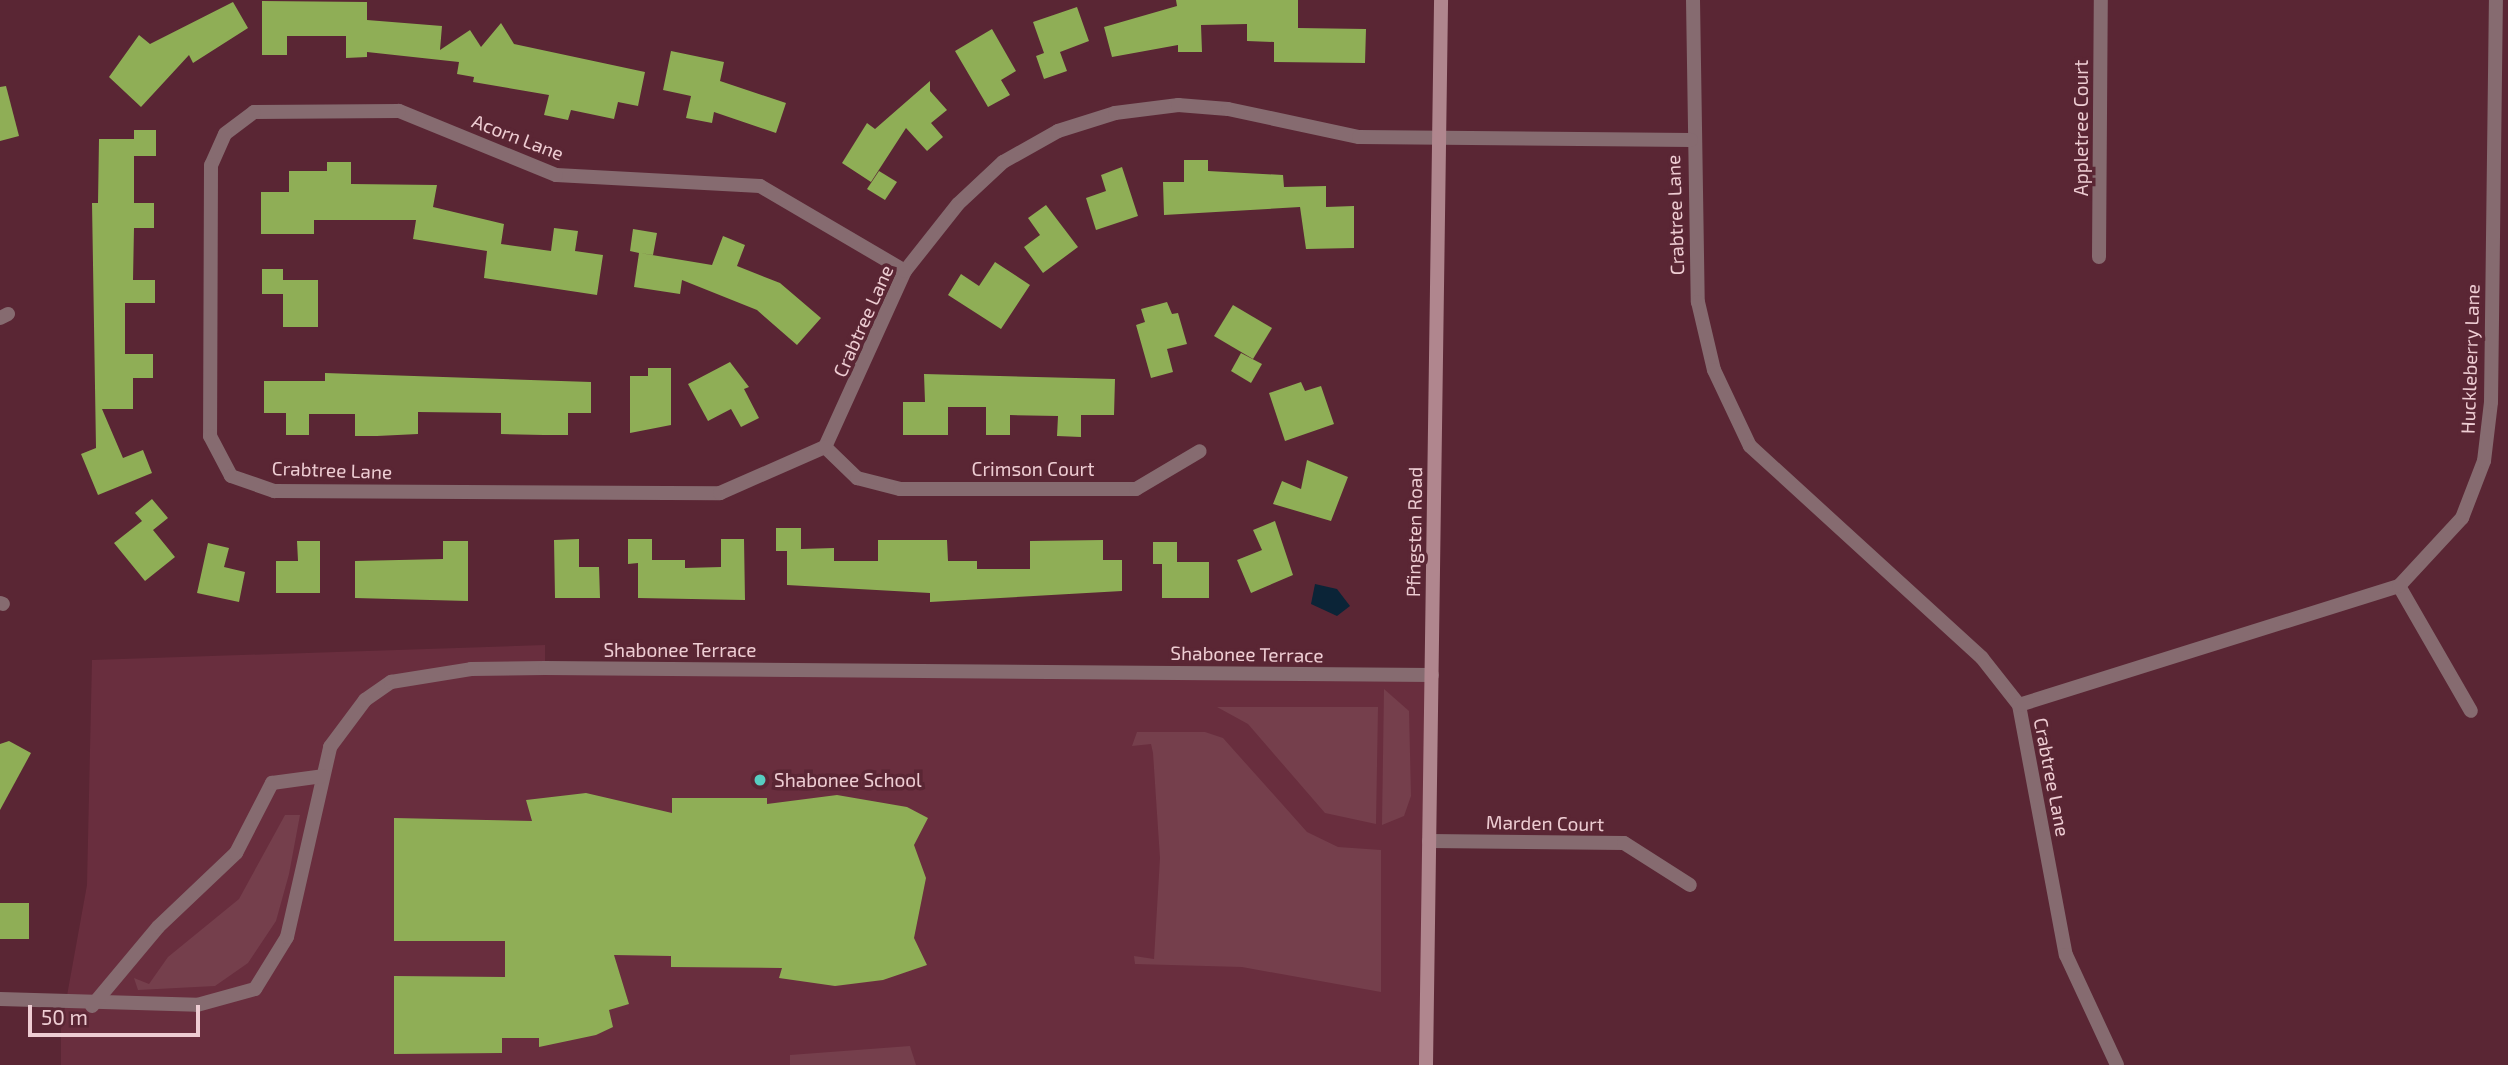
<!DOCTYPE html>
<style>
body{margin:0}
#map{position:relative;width:2508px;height:1065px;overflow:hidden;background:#5a2634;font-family:"Exo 2",sans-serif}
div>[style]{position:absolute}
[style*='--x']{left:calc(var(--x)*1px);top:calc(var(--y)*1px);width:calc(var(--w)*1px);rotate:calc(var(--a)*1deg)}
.built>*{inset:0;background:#692e3e}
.green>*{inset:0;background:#753f4c}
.water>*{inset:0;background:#0b2437}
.building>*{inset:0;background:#8fae56}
.street>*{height:14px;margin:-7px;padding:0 7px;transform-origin:7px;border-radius:7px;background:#866b70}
.secondary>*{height:14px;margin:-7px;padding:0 7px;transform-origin:7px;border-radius:7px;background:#b0868e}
.dots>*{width:19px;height:19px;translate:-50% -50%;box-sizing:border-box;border:4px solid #5a2634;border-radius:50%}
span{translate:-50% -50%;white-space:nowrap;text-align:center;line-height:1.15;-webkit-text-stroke:7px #5a2634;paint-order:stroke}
.street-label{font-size:19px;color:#eecdd3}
.poi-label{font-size:19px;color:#eecdd3}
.left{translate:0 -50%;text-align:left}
.scale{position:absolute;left:28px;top:1005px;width:172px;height:32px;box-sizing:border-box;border:4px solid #eecdd3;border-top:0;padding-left:9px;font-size:21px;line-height:24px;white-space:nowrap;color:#eecdd3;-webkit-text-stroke:5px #5a2634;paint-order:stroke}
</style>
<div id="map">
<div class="built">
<i style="clip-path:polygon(545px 645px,545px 668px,1432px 675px,1426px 1065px,61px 1065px,61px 1029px,87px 885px,92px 660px)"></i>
</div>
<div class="green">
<i style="clip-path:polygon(1384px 689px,1409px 711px,1411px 796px,1404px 816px,1382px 825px)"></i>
<i style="clip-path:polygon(1217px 707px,1378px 707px,1376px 824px,1325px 813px,1248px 724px)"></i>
<i style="clip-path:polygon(1137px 732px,1205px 732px,1223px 738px,1307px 832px,1338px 847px,1381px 850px,1381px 992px,1242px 967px,1135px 964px,1134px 956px,1154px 959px,1160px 858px,1153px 753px,1151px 744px,1132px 746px)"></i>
<i style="clip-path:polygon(285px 815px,300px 815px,289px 874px,276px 921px,248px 963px,215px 986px,138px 990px,134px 978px,149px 984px,168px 957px,239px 899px)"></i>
<i style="clip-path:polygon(910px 1046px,916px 1065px,790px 1065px,790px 1055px)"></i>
</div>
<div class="water">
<i style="clip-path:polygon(1315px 584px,1337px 589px,1350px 606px,1337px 616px,1311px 604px)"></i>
</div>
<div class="building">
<i style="clip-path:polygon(1176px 0,1298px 0,1298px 28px,1366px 29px,1365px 63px,1274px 62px,1274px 42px,1247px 41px,1247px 24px,1201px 25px,1202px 52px,1178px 52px,1178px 45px,1112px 57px,1104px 27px,1177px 6px)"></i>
<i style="clip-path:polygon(262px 1px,367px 2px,367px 20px,442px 26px,440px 50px,470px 30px,481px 47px,501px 23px,514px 44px,645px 72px,638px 106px,618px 102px,614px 119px,571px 110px,568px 120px,544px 115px,549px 95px,473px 82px,474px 77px,457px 74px,459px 62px,367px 52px,367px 57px,346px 58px,346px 36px,287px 36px,287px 55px,262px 55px)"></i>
<i style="clip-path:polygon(233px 2px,248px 28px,193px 63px,189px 55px,141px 107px,109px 77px,139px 35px,150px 44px)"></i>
<i style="clip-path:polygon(1077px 7px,1089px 41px,1060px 52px,1067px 71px,1044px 79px,1036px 56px,1044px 53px,1033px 22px)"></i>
<i style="clip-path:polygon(992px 29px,1016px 71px,1001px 80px,1010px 95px,988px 107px,955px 51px)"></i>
<i style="clip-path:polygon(671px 51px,724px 62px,720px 81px,786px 103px,776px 133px,714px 112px,712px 123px,686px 118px,691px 96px,663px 90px)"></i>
<i style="clip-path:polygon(930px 81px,930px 91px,947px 110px,931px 123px,943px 137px,927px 151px,906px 128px,871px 182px,842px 163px,867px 123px,875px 129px)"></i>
<i style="clip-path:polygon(6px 86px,19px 136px,0 141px,0 87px)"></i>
<i style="clip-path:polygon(134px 130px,156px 130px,156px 156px,134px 156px,134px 203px,154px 203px,154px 228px,134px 228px,133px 280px,155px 280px,155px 303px,125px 303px,125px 354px,153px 354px,153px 378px,133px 378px,133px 409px,102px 409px,123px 458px,143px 450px,152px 473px,98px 495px,81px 454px,96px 448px,92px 203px,98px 203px,99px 139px,134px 139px)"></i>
<i style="clip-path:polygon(1184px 160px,1208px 160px,1208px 171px,1283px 175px,1284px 187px,1326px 186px,1326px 207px,1354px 206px,1354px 248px,1306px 249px,1300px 207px,1164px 215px,1163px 182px,1184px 182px)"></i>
<i style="clip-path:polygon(327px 162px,351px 162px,351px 184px,437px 185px,433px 207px,504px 224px,501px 244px,551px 251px,554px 228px,578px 231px,575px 251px,603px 255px,597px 295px,484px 278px,487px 251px,413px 239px,416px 220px,314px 220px,314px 234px,261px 234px,261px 192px,289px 192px,289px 171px,327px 171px)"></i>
<i style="clip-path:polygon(1122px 167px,1138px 216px,1096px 230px,1086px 198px,1106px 191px,1101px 175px)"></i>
<i style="clip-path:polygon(879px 171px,897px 182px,885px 200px,867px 189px)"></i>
<i style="clip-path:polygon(1046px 205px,1078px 247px,1043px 273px,1024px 247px,1040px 235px,1028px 218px)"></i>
<i style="clip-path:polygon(633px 229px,657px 233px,653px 255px,640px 253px,712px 265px,723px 236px,745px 245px,737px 266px,780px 283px,821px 318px,797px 345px,757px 310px,682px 280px,680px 294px,634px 287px,639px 253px,630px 251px)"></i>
<i style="clip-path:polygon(995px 262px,1030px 285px,1001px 329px,948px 295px,961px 274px,979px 286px)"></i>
<i style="clip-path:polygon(262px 269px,283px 269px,283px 280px,318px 280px,318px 327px,283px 327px,283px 294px,262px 294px)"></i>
<i style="clip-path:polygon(1167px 302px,1172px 314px,1178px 313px,1187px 344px,1167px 349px,1173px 372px,1151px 378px,1136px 325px,1145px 322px,1141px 309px)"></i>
<i style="clip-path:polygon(1233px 305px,1272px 328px,1253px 359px,1214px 336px)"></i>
<i style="clip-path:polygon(1241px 353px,1262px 364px,1251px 383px,1231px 371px)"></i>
<i style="clip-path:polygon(730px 362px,749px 387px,744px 389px,759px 418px,741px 427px,731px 409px,708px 421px,688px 384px)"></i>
<i style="clip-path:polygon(648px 368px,671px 368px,671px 425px,630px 433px,630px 376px,648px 376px)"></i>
<i style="clip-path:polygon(325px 373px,591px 382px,591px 413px,568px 413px,568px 435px,544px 435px,501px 434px,501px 413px,418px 412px,418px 434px,377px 436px,355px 436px,355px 414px,309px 414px,309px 435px,286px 435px,286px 413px,264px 413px,264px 381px,325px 381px)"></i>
<i style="clip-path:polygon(924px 374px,1115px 379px,1114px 415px,1081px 415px,1081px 437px,1057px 436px,1058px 416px,1010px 415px,1010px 435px,986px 435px,986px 407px,948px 407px,948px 435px,903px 435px,903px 402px,925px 402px)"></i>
<i style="clip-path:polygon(1301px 382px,1305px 391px,1321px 386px,1334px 424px,1285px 441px,1269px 393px)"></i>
<i style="clip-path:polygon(1307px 460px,1348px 477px,1331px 521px,1273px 504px,1282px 481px,1301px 489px)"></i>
<i style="clip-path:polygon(152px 499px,168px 518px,153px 530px,175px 557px,145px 581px,114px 543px,142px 521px,135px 513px)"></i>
<i style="clip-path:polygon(1275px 521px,1293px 575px,1251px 593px,1237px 560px,1262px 550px,1253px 530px)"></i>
<i style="clip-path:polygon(776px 528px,801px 528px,801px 549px,834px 548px,834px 561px,878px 561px,878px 540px,947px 540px,948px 561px,977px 561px,977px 569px,1030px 569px,1030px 541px,1103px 540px,1103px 560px,1122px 560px,1122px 591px,930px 602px,930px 593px,787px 585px,787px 551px,776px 551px)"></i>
<i style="clip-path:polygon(579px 539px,579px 567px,599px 567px,600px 598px,555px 598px,554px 540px)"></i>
<i style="clip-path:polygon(628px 539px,652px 539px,652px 560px,685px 560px,685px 568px,721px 567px,721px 539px,744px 539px,745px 600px,638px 598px,638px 563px,628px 564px)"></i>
<i style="clip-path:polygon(297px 541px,320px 541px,320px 593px,276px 593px,276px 561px,298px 561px)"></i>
<i style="clip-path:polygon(443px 541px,468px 541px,468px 601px,355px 598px,355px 561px,443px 559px)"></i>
<i style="clip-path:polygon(1153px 542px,1177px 542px,1177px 562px,1209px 562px,1209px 598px,1162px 598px,1162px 564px,1153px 564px)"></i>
<i style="clip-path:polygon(208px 543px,229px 548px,224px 567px,245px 572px,239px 602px,197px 593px)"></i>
<i style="clip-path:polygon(9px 741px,31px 753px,0 810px,0 744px)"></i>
<i style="clip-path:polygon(586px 793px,672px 813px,672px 798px,767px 798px,767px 804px,837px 795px,907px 807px,928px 818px,914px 845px,926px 878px,914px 938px,927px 965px,883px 980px,835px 986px,779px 978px,782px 968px,671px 967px,671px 956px,614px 955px,629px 1004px,609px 1010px,613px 1027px,596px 1035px,539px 1047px,539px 1038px,502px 1038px,502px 1053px,394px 1054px,394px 976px,505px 977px,505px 941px,394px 941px,394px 818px,532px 821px,526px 800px)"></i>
<i style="clip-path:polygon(0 903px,29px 903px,29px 939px,0 939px)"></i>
</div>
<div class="street">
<i style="--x:1693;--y:0;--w:302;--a:89.1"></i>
<i style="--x:1698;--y:302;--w:70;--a:76.8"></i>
<i style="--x:1714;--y:370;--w:84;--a:64.7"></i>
<i style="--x:1750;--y:446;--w:314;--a:42.4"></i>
<i style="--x:1982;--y:658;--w:60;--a:51.8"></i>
<i style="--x:2019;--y:705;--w:254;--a:79.4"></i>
<i style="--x:2066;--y:955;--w:121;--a:65.1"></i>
<i style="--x:2099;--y:257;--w:257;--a:-89.6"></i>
<i style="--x:905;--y:271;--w:168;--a:-149.6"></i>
<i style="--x:760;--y:186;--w:204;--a:-176.9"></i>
<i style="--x:556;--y:175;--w:170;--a:-157.8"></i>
<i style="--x:399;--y:111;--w:145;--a:179.6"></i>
<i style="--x:254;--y:112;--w:36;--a:143"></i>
<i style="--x:225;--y:134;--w:34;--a:114"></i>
<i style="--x:211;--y:165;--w:271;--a:90.2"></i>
<i style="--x:210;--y:436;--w:45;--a:62.3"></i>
<i style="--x:231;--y:476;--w:46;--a:19.2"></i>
<i style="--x:274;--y:491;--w:446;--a:0.3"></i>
<i style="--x:720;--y:493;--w:115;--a:-23.7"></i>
<i style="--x:825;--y:447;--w:193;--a:-65.6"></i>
<i style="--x:905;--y:271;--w:85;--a:-51.7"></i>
<i style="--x:958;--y:204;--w:62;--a:-43"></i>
<i style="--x:1003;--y:162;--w:63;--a:-29.4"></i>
<i style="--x:1058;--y:131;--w:60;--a:-17.5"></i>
<i style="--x:1115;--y:113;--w:64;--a:-7.2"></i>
<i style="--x:1178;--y:105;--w:50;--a:4.6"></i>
<i style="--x:1228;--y:109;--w:134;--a:12.1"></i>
<i style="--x:1359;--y:137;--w:332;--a:0.5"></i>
<i style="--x:0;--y:318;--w:9;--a:-27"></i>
<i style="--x:825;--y:447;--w:45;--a:44.1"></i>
<i style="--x:857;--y:478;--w:44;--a:14.3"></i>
<i style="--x:900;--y:489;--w:236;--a:0"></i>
<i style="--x:1136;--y:489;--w:74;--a:-30.7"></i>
<i style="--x:2399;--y:586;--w:144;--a:60.1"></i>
<i style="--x:0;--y:603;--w:3;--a:18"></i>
<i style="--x:2019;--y:705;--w:398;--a:-17.4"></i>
<i style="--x:2399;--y:586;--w:93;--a:-47.2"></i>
<i style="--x:2462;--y:518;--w:61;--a:-68.9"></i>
<i style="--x:2484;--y:461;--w:59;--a:-83.2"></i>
<i style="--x:2491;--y:402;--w:402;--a:-89.3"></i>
<i style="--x:1429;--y:841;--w:195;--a:0.6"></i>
<i style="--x:1624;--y:843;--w:78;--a:32.5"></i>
<i style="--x:0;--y:999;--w:197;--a:1.7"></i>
<i style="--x:197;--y:1005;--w:60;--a:-15.4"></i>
<i style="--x:255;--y:989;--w:61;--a:-58.4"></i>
<i style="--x:287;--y:937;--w:195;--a:-77.2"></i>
<i style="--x:330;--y:747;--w:59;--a:-53.3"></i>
<i style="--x:365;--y:700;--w:32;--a:-35"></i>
<i style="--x:391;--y:682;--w:81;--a:-9.2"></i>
<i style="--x:471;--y:669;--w:74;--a:-0.8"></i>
<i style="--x:545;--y:668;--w:887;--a:0.45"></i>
<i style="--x:92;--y:1006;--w:103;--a:-50.1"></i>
<i style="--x:158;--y:927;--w:108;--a:-43.5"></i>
<i style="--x:236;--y:853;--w:79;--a:-62.8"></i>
<i style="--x:272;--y:783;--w:51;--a:-7.8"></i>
</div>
<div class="secondary">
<i style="--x:1426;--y:1065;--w:1065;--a:-89.19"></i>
</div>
<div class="dots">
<i style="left:760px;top:780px;background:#57cec1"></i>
</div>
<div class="street-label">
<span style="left:2081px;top:128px;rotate:-90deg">Appletree Court</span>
<span style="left:518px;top:137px;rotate:21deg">Acorn Lane</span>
<span style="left:1675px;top:215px;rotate:-92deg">Crabtree Lane</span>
<span style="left:863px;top:321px;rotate:-66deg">Crabtree Lane</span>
<span style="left:2470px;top:359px;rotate:-88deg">Huckleberry Lane</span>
<span style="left:1033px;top:469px">Crimson Court</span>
<span style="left:332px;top:470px;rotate:2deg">Crabtree Lane</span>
<span style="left:1414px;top:532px;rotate:-89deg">Pfingsten Road</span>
<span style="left:680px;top:650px">Shabonee Terrace</span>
<span style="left:1247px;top:654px;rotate:1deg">Shabonee Terrace</span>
<span style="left:2052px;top:777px;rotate:79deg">Crabtree Lane</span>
<span style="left:1545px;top:823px;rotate:1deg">Marden Court</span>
</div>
<div class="poi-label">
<span class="left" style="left:774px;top:780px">Shabonee School</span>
</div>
<div class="scale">50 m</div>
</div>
